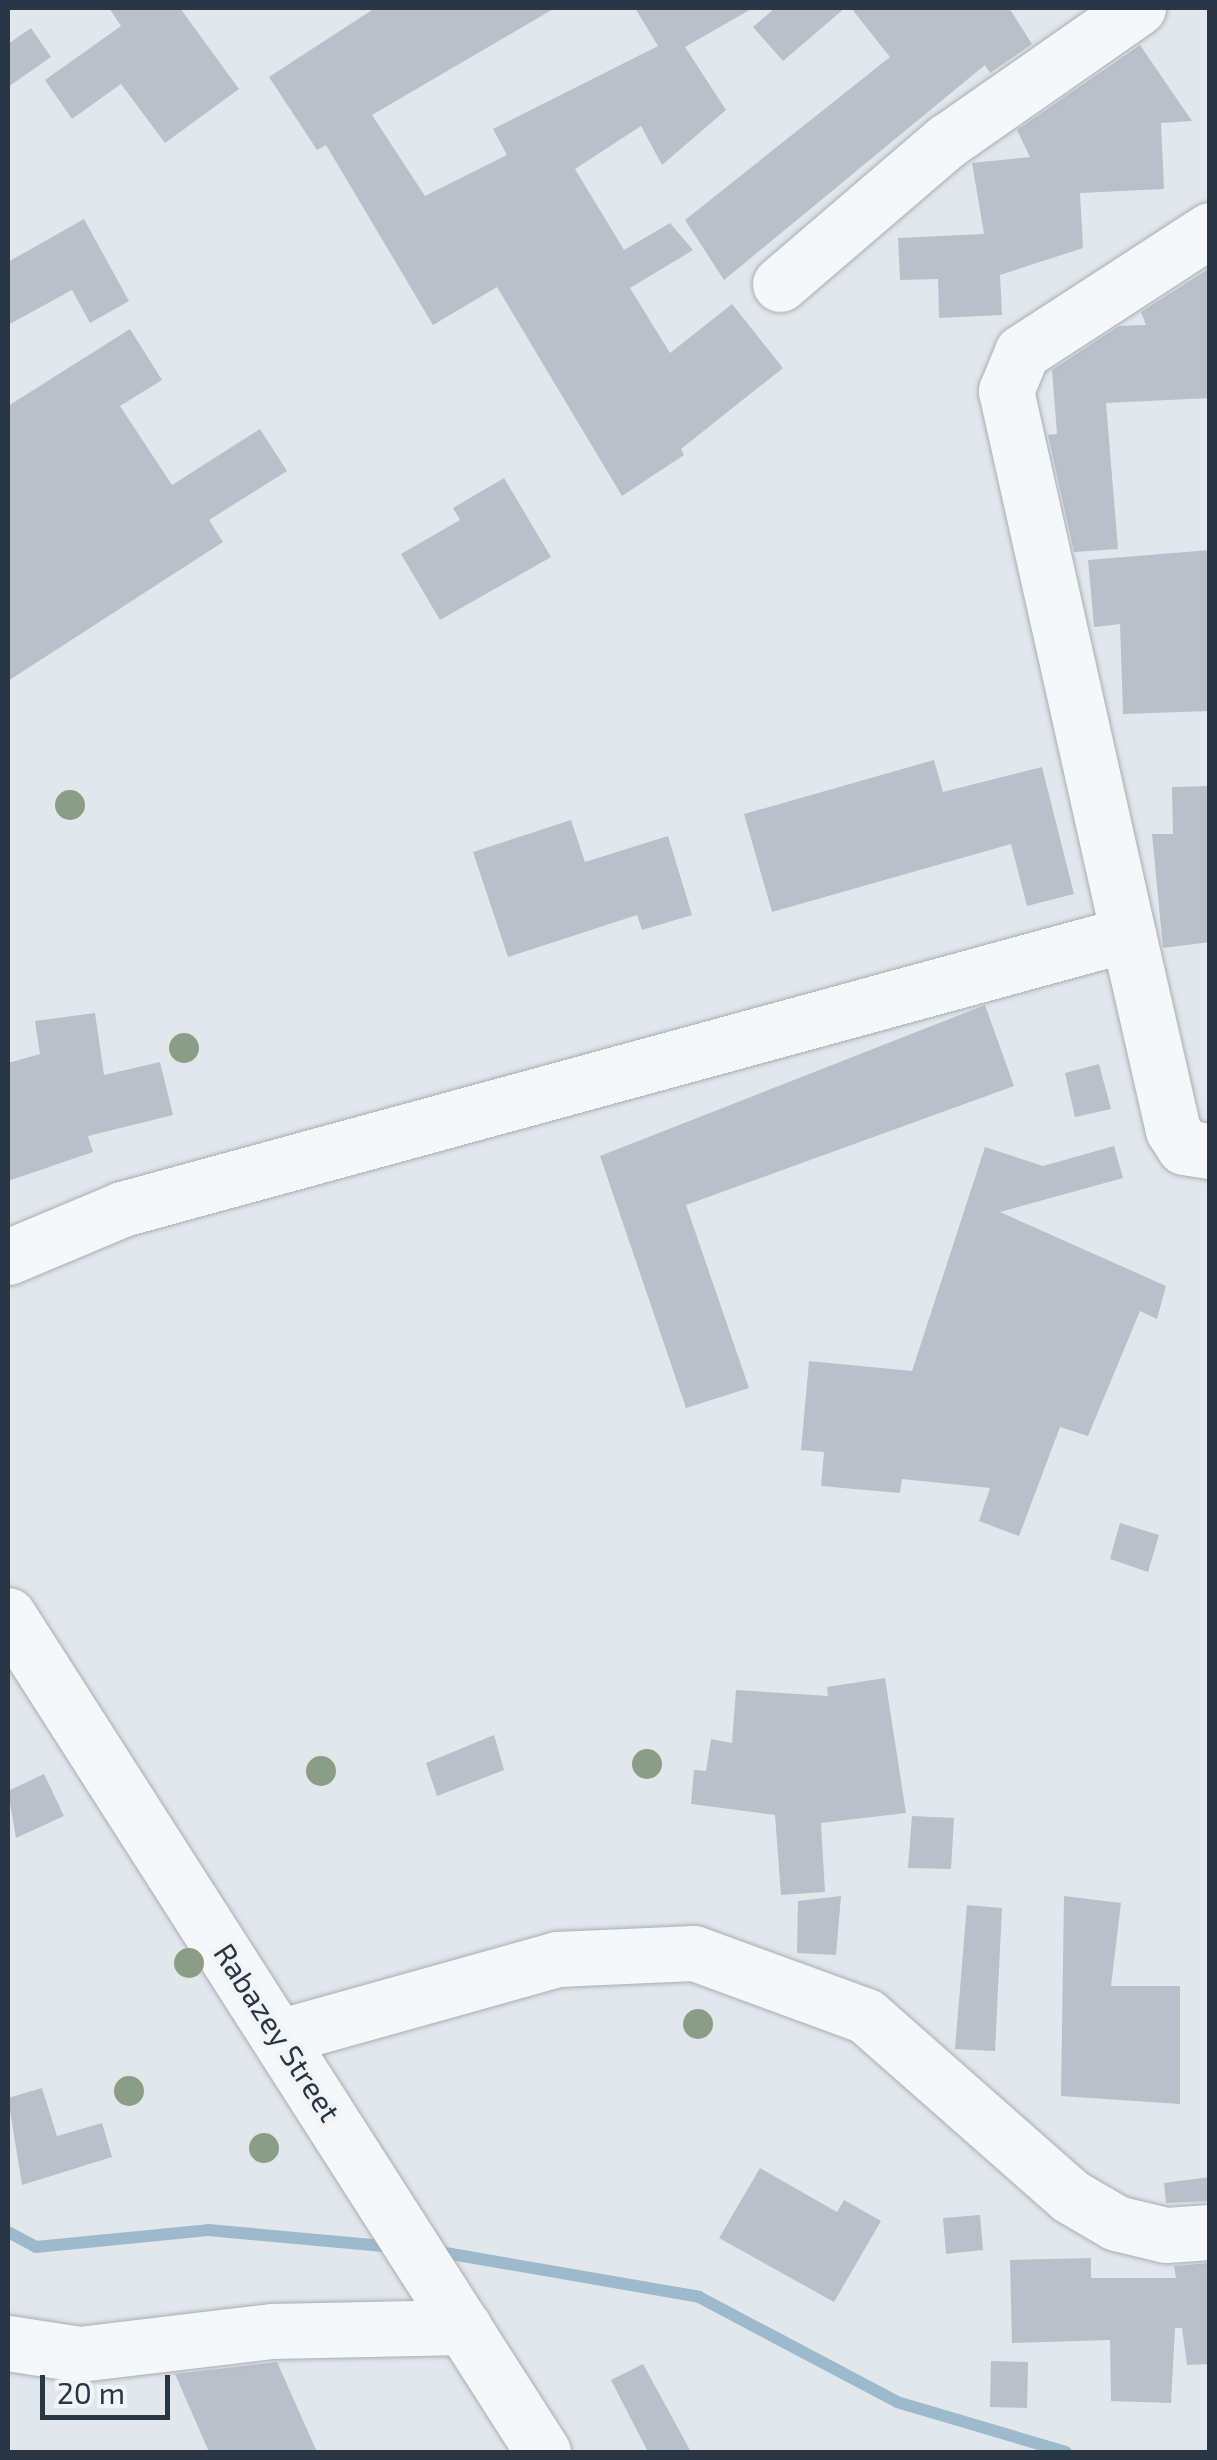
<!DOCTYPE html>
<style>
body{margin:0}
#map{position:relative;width:1217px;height:2460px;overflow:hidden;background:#e2e7eb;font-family:"Exo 2",sans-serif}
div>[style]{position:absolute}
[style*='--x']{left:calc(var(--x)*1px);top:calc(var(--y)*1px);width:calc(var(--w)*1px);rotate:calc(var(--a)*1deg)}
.stream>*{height:12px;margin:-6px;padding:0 6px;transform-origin:6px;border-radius:6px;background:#9cbacc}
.building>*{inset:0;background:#b9c0c9}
.roads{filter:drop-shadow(0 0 2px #a7aeb6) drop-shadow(0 0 2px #a7aeb6)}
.minor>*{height:55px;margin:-27.5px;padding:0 27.5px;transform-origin:27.5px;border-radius:27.5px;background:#f5f7f9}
.trees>*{width:30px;height:30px;margin:-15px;border-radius:50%;background:#8b9d87}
span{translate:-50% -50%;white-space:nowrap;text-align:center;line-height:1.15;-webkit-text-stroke:9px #f2f5f8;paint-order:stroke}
.street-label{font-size:30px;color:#293644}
.frame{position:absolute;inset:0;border:10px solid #293644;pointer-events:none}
.scale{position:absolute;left:40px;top:2375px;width:130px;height:45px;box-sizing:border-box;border:5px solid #293644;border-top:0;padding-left:12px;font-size:30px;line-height:35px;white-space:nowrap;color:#293644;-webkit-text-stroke:8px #f2f5f8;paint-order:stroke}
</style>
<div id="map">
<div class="stream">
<i style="--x:8;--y:2232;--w:32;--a:28"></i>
<i style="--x:36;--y:2247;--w:173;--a:-5.6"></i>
<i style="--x:208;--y:2230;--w:187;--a:5.2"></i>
<i style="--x:434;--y:2251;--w:269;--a:9.8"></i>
<i style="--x:699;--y:2297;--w:224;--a:27.9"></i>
<i style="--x:897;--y:2402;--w:176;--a:16.5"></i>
</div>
<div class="building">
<i style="clip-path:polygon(109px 8px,180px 8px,239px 89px,165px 143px,121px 84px,72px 119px,45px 80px,121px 26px)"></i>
<i style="clip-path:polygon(375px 8px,555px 8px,372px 115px,425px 196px,507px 155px,493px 129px,658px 46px,635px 8px,753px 8px,685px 47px,726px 110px,662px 165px,641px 126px,575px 169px,624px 250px,670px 223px,693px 250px,630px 288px,670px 353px,732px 304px,783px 368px,681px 449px,684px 455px,622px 496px,497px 287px,433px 325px,326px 145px,317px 150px,269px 77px)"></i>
<i style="clip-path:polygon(775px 8px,845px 8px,783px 61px,753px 27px)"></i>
<i style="clip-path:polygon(851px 8px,1009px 8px,1032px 44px,990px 73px,985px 65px,724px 280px,685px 220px,890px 57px)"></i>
<i style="clip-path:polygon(31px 28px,51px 57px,8px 87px,8px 44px)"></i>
<i style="clip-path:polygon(1140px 45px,1192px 121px,1161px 123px,1164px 189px,1080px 193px,1083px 248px,1000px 275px,1002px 315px,939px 318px,938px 279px,900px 280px,898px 238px,984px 234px,972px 163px,1030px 157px,1017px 130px)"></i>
<i style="clip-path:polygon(84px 219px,129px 301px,90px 323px,72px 290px,8px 325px,8px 262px)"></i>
<i style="clip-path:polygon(1210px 268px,1210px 398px,1106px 403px,1118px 549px,1074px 552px,1048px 435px,1057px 434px,1052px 370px,1119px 326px,1146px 325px,1141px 312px)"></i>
<i style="clip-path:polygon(130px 329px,162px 380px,120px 406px,172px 485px,260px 429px,287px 471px,209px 520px,223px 542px,8px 681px,8px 406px)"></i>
<i style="clip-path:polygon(504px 478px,551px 557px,440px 620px,401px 554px,460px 520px,453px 508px)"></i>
<i style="clip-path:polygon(1210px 550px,1210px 711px,1123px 714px,1120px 624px,1094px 627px,1088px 560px)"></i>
<i style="clip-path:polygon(934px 760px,943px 792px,1042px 767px,1074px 894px,1027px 906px,1011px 844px,772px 912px,744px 814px)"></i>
<i style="clip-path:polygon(1210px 786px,1210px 942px,1163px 948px,1152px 834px,1173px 834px,1172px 787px)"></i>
<i style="clip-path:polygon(571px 820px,585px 862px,668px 836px,692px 915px,642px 930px,637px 915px,508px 957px,473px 852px)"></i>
<i style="clip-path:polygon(985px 1005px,1014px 1086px,686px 1205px,749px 1388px,686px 1408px,600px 1156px)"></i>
<i style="clip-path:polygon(95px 1013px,104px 1075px,160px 1062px,173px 1115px,88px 1136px,93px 1152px,8px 1181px,8px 1063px,40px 1054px,35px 1021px)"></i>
<i style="clip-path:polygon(1099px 1064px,1111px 1109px,1075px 1117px,1065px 1073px)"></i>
<i style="clip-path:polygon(1114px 1146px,1123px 1178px,1000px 1212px,1166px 1286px,1157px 1319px,1140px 1311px,1088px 1436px,1060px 1427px,1019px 1536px,979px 1521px,990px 1488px,902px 1479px,900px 1493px,821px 1486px,824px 1452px,801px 1450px,809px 1361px,912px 1371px,985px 1147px,1043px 1166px)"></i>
<i style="clip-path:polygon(1120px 1523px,1159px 1535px,1148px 1572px,1110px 1559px)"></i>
<i style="clip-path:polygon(885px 1678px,906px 1813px,821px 1823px,825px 1892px,781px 1895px,775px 1815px,691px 1804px,694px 1770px,706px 1771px,711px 1739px,732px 1743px,736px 1690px,828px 1696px,827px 1687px)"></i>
<i style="clip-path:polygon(494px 1735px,504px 1770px,437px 1796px,426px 1763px)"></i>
<i style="clip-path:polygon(44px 1774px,64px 1816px,16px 1838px,8px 1791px)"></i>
<i style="clip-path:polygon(912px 1816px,954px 1818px,951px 1869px,908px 1868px)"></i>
<i style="clip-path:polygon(841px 1896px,836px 1955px,797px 1953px,798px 1901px)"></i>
<i style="clip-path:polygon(1064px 1896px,1121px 1903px,1111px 1986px,1180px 1986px,1180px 2104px,1061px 2096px)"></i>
<i style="clip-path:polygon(967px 1905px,1002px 1908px,995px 2051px,955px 2049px)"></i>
<i style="clip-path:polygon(42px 2088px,57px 2136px,102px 2123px,112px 2157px,22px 2185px,8px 2098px)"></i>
<i style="clip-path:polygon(760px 2168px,837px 2212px,844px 2200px,881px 2221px,834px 2302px,719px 2238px)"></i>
<i style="clip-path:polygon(1210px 2177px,1210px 2201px,1166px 2203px,1164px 2183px)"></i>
<i style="clip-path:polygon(980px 2215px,983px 2250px,946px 2254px,943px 2218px)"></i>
<i style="clip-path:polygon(1091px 2258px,1091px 2278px,1176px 2278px,1174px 2266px,1210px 2263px,1210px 2364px,1187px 2365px,1182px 2328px,1175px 2328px,1171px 2403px,1111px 2401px,1110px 2340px,1012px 2343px,1010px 2260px)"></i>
<i style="clip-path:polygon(991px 2361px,1028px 2362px,1027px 2408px,990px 2407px)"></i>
<i style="clip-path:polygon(277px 2362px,317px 2452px,209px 2452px,175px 2374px)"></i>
<i style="clip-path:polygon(643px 2364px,691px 2452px,648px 2452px,611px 2380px)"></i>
</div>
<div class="roads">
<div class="minor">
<i style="--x:780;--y:284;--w:220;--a:-40.6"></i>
<i style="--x:947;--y:141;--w:233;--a:-34.9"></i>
<i style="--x:1128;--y:934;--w:201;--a:77.1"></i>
<i style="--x:1173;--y:1130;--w:20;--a:57"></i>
<i style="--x:1184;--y:1147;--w:26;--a:9"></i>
<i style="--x:8;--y:1257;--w:124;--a:-22.8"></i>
<i style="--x:122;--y:1209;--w:1043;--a:-15.29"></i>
<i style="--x:1128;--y:934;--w:557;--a:-102.66"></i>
<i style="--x:1006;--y:391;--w:42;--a:-67.7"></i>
<i style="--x:1022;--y:352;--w:224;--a:-33"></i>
<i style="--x:8;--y:1615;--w:993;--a:57.41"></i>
<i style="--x:282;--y:2036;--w:286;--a:-15.6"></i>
<i style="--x:557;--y:1959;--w:137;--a:-2.5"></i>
<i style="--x:694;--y:1953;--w:183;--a:20.1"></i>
<i style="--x:866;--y:2016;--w:272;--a:41.4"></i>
<i style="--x:1070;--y:2196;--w:53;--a:30.4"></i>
<i style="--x:1116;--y:2223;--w:51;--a:13.5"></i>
<i style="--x:1166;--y:2235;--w:44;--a:-3.9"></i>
<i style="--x:8;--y:2343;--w:72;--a:8.8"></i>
<i style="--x:79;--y:2354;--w:194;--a:-6.8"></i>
<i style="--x:272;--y:2331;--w:192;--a:-1.2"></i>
</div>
</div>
<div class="trees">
<i style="left:70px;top:805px"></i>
<i style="left:184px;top:1048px"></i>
<i style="left:647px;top:1764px"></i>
<i style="left:321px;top:1771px"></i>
<i style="left:189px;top:1963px"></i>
<i style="left:698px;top:2024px"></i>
<i style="left:129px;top:2091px"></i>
<i style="left:264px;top:2148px"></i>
</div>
<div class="street-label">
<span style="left:278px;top:2032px;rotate:57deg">Rabazey Street</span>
</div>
<div class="frame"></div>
<div class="scale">20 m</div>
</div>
